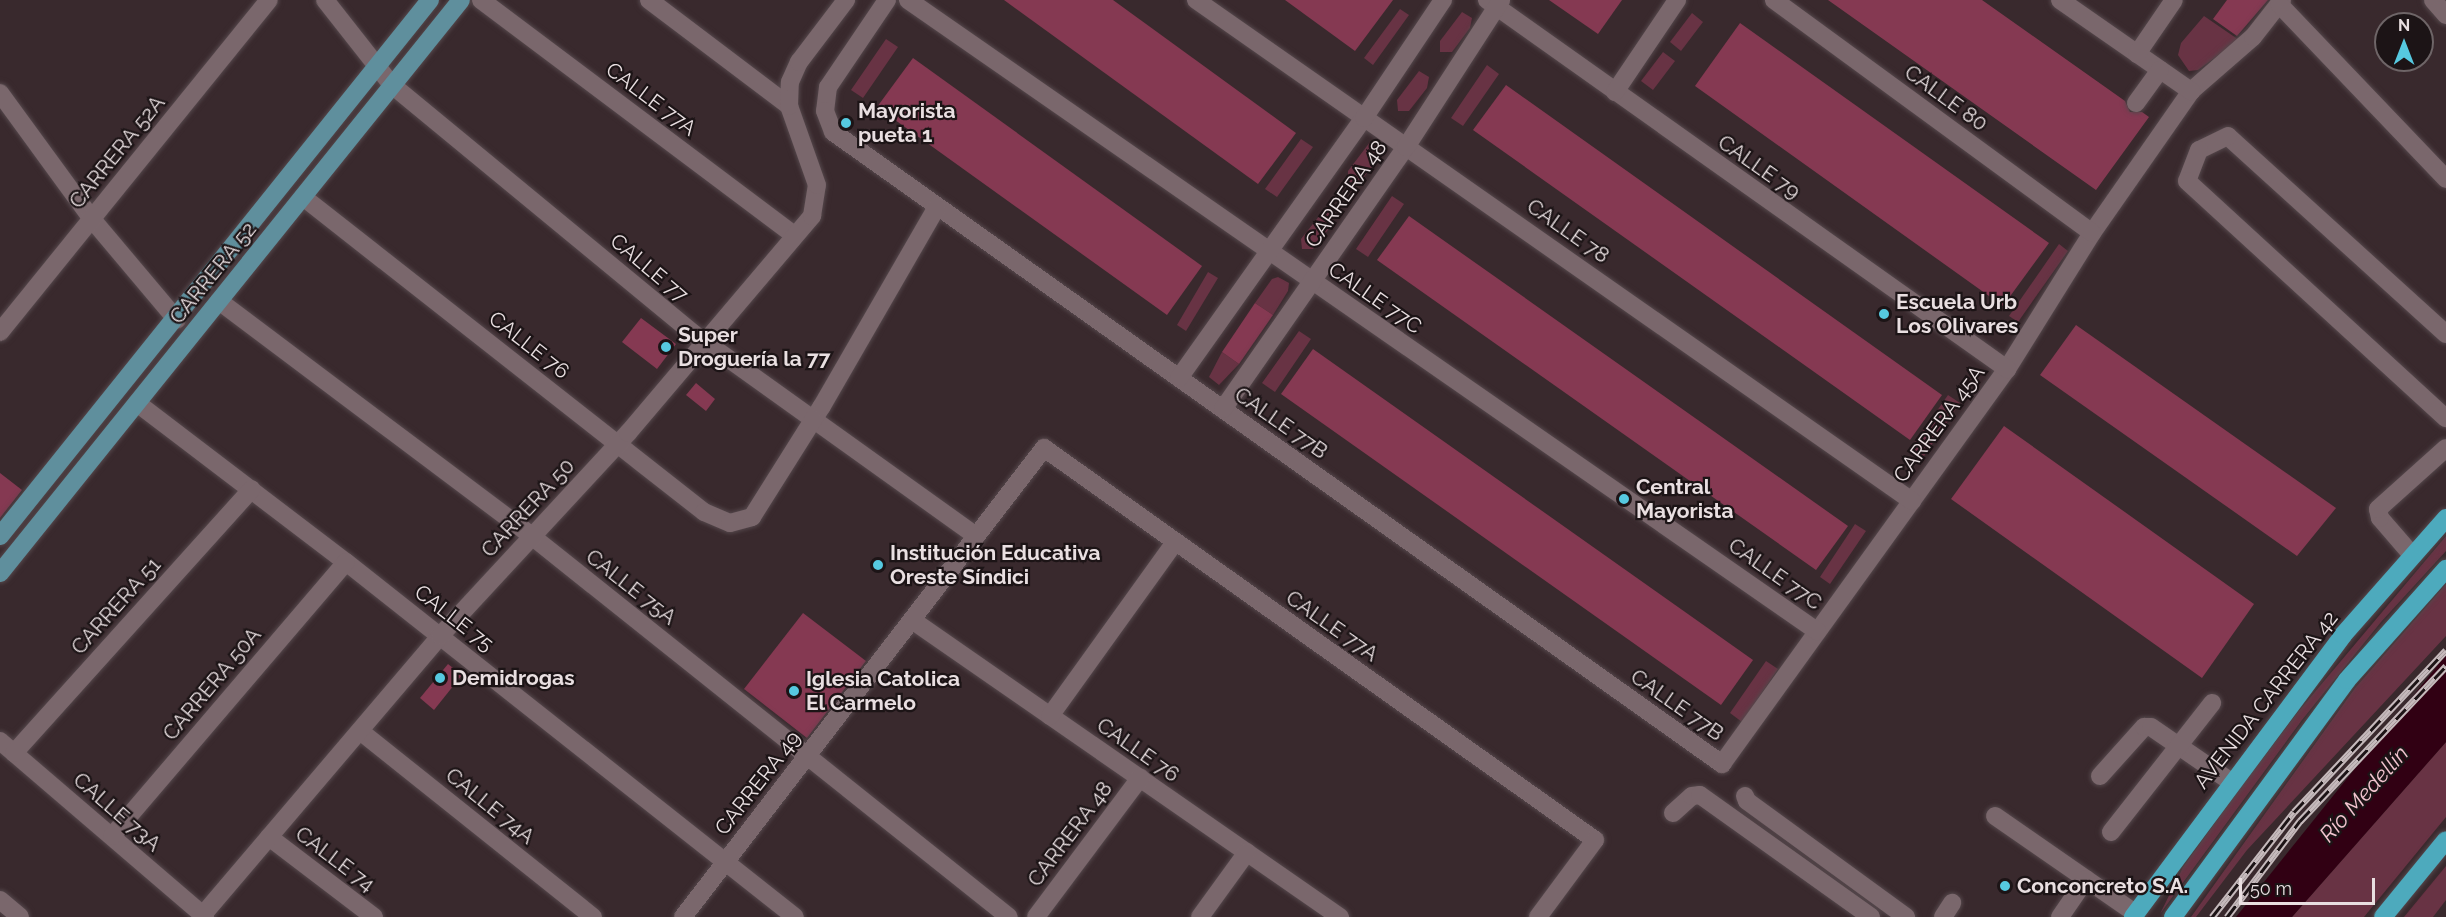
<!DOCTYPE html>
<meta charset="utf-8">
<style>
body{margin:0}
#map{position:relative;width:2446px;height:917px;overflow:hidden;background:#39292d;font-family:Raleway,sans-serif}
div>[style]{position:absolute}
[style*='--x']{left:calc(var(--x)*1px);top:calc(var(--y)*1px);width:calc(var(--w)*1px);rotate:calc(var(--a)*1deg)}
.green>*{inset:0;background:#683344}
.water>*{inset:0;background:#310013}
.building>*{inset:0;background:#853952}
.roads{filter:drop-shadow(0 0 2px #54474b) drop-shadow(0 0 2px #54474b)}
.minor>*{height:18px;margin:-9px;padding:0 9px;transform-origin:9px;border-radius:9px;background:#7a676c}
.major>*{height:18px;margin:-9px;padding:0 9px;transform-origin:9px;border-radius:9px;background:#5f8f9d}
.highway>*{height:18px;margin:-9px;padding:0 9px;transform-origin:9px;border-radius:9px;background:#4daabd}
.rail>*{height:7px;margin-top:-3.5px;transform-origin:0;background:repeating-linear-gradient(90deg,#1c1416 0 14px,#c5babc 0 28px);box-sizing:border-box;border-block:2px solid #c5babc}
.dots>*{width:16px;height:16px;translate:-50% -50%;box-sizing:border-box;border:3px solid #1c1416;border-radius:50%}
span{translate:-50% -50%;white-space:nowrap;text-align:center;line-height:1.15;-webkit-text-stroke:4.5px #1c1416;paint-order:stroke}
.street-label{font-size:21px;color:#e9dfe1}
.poi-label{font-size:21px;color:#e9dfe1;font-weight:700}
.left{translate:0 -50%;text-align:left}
.water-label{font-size:22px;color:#f3c5d0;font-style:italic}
.north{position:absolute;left:2374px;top:12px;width:60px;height:60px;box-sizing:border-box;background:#1c1416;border:2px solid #6e6567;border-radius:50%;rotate:0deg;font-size:16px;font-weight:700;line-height:24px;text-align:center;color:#e9dfe1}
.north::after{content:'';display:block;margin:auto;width:21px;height:27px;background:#56c9e0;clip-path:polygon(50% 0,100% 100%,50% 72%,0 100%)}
.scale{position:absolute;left:2239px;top:878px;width:136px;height:27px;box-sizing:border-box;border:3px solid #e9dfe1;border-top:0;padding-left:8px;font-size:18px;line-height:21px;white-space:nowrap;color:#e9dfe1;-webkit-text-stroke:4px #1c1416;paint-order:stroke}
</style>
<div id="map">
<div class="green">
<i style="clip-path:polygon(1400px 9px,1409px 15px,1373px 65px,1364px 58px)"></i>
<i style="clip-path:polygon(1462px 12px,1472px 18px,1470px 28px,1452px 52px,1440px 52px,1440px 41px)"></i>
<i style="clip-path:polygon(1692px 13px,1703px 22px,1681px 51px,1670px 42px)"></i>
<i style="clip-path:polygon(2204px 16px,2239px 40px,2198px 70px,2189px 71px,2178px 55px,2181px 43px)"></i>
<i style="clip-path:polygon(886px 39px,898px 47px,863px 98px,851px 90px)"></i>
<i style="clip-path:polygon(1663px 52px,1675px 61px,1653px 90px,1641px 81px)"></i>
<i style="clip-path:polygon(1487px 65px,1499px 74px,1463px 126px,1451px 118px)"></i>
<i style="clip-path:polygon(1419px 71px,1429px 77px,1427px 88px,1409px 111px,1398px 111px,1397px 100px)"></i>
<i style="clip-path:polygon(1301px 139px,1313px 147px,1277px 197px,1265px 189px)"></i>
<i style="clip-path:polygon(1370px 142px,1380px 148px,1378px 159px,1360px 182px,1348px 182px,1348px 171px)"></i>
<i style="clip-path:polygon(1392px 196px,1404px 204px,1368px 257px,1356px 249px)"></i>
<i style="clip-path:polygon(1324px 210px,1334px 215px,1331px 226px,1313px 249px,1302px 249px,1301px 239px)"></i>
<i style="clip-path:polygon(2059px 244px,2068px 251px,2018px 322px,2009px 316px)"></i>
<i style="clip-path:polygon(1208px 272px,1218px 278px,1186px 331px,1177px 325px)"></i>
<i style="clip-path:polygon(1278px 277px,1289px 283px,1288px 291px,1273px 315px,1255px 303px,1272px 279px)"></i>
<i style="clip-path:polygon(1299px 331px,1311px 339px,1275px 392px,1262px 383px)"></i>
<i style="clip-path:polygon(1222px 352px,1239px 364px,1219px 385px,1209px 377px)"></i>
<i style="clip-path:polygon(1948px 395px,1960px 403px,1924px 456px,1911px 448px)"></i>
<i style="clip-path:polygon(1855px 524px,1866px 531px,1830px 584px,1820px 577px)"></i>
<i style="clip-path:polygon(2446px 536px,2446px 551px,2381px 622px,2302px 720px,2160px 914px,2183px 867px,2241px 787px,2298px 712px)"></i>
<i style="clip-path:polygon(2446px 584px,2446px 636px,2247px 850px,2196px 917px,2191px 917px,2355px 688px)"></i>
<i style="clip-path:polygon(1766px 661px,1778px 669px,1742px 722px,1730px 713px)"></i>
<i style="clip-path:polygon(2446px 742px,2446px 817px,2364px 917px,2292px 917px)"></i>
<i style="clip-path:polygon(2446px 866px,2446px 900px,2433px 917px,2404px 917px)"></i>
</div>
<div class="water">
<i style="clip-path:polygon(2446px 655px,2446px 742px,2292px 917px,2236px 917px)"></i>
</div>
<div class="building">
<i style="clip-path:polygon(1004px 0,1113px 0,1296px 133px,1258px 184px)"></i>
<i style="clip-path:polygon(1285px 0,1393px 0,1355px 51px)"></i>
<i style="clip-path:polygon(1549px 0,1622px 0,1598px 34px)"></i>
<i style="clip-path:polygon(1828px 0,1982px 0,2125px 101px,2130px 112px,2142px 112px,2149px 117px,2096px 190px)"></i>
<i style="clip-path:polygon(2227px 0,2268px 0,2237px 36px,2213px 19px)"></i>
<i style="clip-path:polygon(1740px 23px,2049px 243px,2003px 306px,1695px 86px)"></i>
<i style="clip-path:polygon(913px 58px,1202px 266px,1167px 315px,877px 107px)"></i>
<i style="clip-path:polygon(1506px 85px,1942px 395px,1910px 440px,1473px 130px)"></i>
<i style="clip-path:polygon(1409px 216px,1848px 526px,1816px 570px,1377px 260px)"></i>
<i style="clip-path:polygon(1255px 303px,1273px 315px,1239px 364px,1222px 352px)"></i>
<i style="clip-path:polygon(641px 318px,676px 344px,657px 369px,622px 342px)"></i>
<i style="clip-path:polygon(2076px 325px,2336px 508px,2297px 556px,2040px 375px)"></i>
<i style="clip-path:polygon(1313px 349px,1753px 660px,1721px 705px,1281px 394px)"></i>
<i style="clip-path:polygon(696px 383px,715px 399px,706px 411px,686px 395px)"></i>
<i style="clip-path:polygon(2004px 426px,2254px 604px,2202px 678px,1951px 499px)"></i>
<i style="clip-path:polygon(0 473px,22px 490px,0 518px)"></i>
<i style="clip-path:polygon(803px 613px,866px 661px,807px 738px,744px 689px)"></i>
<i style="clip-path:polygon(448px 664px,462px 675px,434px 710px,420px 698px)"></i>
</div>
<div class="roads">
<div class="minor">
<i style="--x:325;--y:0;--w:108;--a:51.8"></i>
<i style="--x:392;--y:85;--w:391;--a:39.5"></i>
<i style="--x:694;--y:334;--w:347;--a:35.6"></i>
<i style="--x:481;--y:0;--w:391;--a:36.9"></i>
<i style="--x:649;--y:0;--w:176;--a:37.1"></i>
<i style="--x:887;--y:0;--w:105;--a:124.1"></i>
<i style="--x:828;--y:87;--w:24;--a:97"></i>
<i style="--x:825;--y:111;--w:22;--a:69"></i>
<i style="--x:833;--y:132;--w:1091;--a:35.41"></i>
<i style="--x:1722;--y:764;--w:487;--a:-54.2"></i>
<i style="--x:2007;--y:369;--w:160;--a:-58"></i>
<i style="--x:2092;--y:233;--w:173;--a:-55.1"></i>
<i style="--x:2191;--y:91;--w:82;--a:-41.1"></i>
<i style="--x:2253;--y:37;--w:47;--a:-51.9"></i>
<i style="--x:908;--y:0;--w:1107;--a:34.77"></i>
<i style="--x:1196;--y:0;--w:874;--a:34.98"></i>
<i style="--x:1487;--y:0;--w:638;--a:35.36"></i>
<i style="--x:1774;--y:0;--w:394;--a:36.2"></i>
<i style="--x:2060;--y:0;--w:160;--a:34.8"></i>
<i style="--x:2433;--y:0;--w:20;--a:49"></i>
<i style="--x:2279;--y:4;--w:242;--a:46.3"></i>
<i style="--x:2137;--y:54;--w:65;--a:-55.6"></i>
<i style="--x:1615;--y:92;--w:111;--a:-56"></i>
<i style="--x:0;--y:93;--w:155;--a:53.9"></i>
<i style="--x:91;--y:218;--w:133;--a:49.9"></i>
<i style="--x:2136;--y:103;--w:41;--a:-54"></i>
<i style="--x:303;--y:197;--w:510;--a:38.15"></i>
<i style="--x:704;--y:512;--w:28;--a:23"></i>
<i style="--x:730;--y:523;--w:23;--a:-15"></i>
<i style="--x:752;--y:517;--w:131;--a:-57.8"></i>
<i style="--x:822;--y:406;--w:230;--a:-60"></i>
<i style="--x:219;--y:301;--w:381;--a:36.9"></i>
<i style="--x:524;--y:530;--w:620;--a:38.59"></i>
<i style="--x:0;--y:332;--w:427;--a:-51"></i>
<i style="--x:2446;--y:334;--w:294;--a:-137.8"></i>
<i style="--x:2228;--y:136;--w:32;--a:154"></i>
<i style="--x:2199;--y:150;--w:33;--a:111"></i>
<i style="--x:2187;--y:181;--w:351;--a:42.5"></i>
<i style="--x:1179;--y:378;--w:319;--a:-54.6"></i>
<i style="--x:1364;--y:118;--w:142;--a:-56.2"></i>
<i style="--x:137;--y:403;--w:263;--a:37.3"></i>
<i style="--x:346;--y:562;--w:572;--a:38.33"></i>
<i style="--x:1223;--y:409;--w:320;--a:-55.1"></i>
<i style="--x:1406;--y:147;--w:175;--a:-57.1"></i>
<i style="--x:2412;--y:555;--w:49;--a:-130.9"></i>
<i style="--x:2380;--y:518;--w:9;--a:-103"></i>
<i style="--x:2378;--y:509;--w:91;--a:-41.9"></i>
<i style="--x:912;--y:620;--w:521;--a:34.76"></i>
<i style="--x:1050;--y:716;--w:214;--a:-54.3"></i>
<i style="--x:360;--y:731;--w:298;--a:38.6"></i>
<i style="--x:0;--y:741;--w:270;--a:40.6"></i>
<i style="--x:14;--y:753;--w:355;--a:-48"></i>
<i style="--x:2100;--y:776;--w:66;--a:-48.1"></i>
<i style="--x:2144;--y:727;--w:7;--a:0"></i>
<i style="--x:2151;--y:727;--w:96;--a:34.4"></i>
<i style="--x:1745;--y:796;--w:5;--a:68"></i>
<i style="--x:1747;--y:801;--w:197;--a:36.1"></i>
<i style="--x:1673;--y:813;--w:25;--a:-42"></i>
<i style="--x:1692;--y:796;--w:8;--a:-7"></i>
<i style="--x:1700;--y:795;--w:210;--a:35.5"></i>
<i style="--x:1995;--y:816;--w:170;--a:34.7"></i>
<i style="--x:2111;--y:832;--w:164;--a:-51.9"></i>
<i style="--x:112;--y:836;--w:360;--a:-49.5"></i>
<i style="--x:269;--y:837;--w:132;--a:37.3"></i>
<i style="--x:0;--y:900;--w:26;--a:40"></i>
<i style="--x:201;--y:917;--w:369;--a:-49.6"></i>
<i style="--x:440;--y:636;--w:277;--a:-47.2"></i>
<i style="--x:628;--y:433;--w:285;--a:-49.7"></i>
<i style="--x:812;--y:216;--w:31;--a:-81"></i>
<i style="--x:817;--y:185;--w:84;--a:-109.5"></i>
<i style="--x:789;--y:106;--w:24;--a:-88"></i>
<i style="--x:790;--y:82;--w:22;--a:-66"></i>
<i style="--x:799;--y:62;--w:78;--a:-52.8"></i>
<i style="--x:683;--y:917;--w:592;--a:-52.41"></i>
<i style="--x:1044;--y:448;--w:676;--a:35.43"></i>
<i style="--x:1595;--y:840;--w:96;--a:126.5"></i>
<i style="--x:1036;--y:917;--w:174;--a:-53.2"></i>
<i style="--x:1200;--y:917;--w:80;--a:-54.1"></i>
<i style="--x:1943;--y:917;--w:17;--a:-57"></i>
<i style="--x:2060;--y:917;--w:46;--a:-55.6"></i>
</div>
<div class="major">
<i style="--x:0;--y:536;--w:687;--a:-51.26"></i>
<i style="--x:0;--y:573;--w:735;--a:-51.18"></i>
</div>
<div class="highway">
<i style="--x:2133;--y:917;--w:352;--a:-53.3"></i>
<i style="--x:2343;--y:635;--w:156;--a:-48.6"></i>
<i style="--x:2173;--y:917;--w:294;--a:-53.7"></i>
<i style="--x:2347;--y:680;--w:149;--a:-48.3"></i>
<i style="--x:2383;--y:917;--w:99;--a:-50.7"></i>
</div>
</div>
<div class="rail">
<i style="--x:2212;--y:917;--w:133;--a:-52"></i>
<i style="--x:2294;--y:812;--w:222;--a:-46.8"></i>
<i style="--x:2227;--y:917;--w:121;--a:-52.8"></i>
<i style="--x:2300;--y:821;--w:213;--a:-46.7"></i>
</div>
<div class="dots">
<i style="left:846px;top:123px;background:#56c9e0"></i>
<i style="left:1884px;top:314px;background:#56c9e0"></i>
<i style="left:666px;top:347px;background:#56c9e0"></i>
<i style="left:1624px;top:499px;background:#56c9e0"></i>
<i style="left:878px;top:565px;background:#56c9e0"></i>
<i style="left:440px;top:678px;background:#56c9e0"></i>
<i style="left:794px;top:691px;background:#56c9e0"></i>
<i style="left:2005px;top:886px;background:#56c9e0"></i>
</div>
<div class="street-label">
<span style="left:1946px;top:98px;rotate:36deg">CALLE 80</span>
<span style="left:651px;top:99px;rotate:37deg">CALLE 77A</span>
<span style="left:117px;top:152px;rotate:-51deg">CARRERA 52A</span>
<span style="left:1759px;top:167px;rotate:35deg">CALLE 79</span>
<span style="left:1346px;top:194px;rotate:-55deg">CARRERA 48</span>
<span style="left:1568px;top:231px;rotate:35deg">CALLE 78</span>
<span style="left:649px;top:268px;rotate:40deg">CALLE 77</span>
<span style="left:213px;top:273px;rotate:-51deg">CARRERA 52</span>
<span style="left:1375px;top:298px;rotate:35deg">CALLE 77C</span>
<span style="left:529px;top:345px;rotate:38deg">CALLE 76</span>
<span style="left:1281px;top:423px;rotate:35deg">CALLE 77B</span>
<span style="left:1939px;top:424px;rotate:-54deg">CARRERA 45A</span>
<span style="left:528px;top:508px;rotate:-47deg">CARRERA 50</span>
<span style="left:1775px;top:574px;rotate:35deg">CALLE 77C</span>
<span style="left:631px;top:587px;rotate:38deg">CALLE 75A</span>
<span style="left:116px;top:606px;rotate:-48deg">CARRERA 51</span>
<span style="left:454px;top:618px;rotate:38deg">CALLE 75</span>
<span style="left:1332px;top:626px;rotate:35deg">CALLE 77A</span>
<span style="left:212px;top:684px;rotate:-50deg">CARRERA 50A</span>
<span style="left:2266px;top:700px;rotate:-52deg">AVENIDA CARRERA 42</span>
<span style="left:1677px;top:705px;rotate:35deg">CALLE 77B</span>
<span style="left:1138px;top:750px;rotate:35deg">CALLE 76</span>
<span style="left:758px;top:783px;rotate:-52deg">CARRERA 49</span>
<span style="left:490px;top:806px;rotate:39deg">CALLE 74A</span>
<span style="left:117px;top:812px;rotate:41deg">CALLE 73A</span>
<span style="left:1070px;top:834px;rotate:-53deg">CARRERA 48</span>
<span style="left:335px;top:859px;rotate:37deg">CALLE 74</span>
</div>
<div class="poi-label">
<span class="left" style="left:858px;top:123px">Mayorista<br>pueta 1</span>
<span class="left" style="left:1896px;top:314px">Escuela Urb<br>Los Olivares</span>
<span class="left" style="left:678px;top:347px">Super<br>Droguería la 77</span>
<span class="left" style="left:1636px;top:499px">Central<br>Mayorista</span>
<span class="left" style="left:890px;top:565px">Institución Educativa<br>Oreste Síndici</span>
<span class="left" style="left:452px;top:678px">Demidrogas</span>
<span class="left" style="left:806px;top:691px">Iglesia Catolica<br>El Carmelo</span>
<span class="left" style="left:2017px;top:886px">Conconcreto S.A.</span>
</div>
<div class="water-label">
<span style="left:2364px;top:794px;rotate:-48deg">Río Medellín</span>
</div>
<div class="north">N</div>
<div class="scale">50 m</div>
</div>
